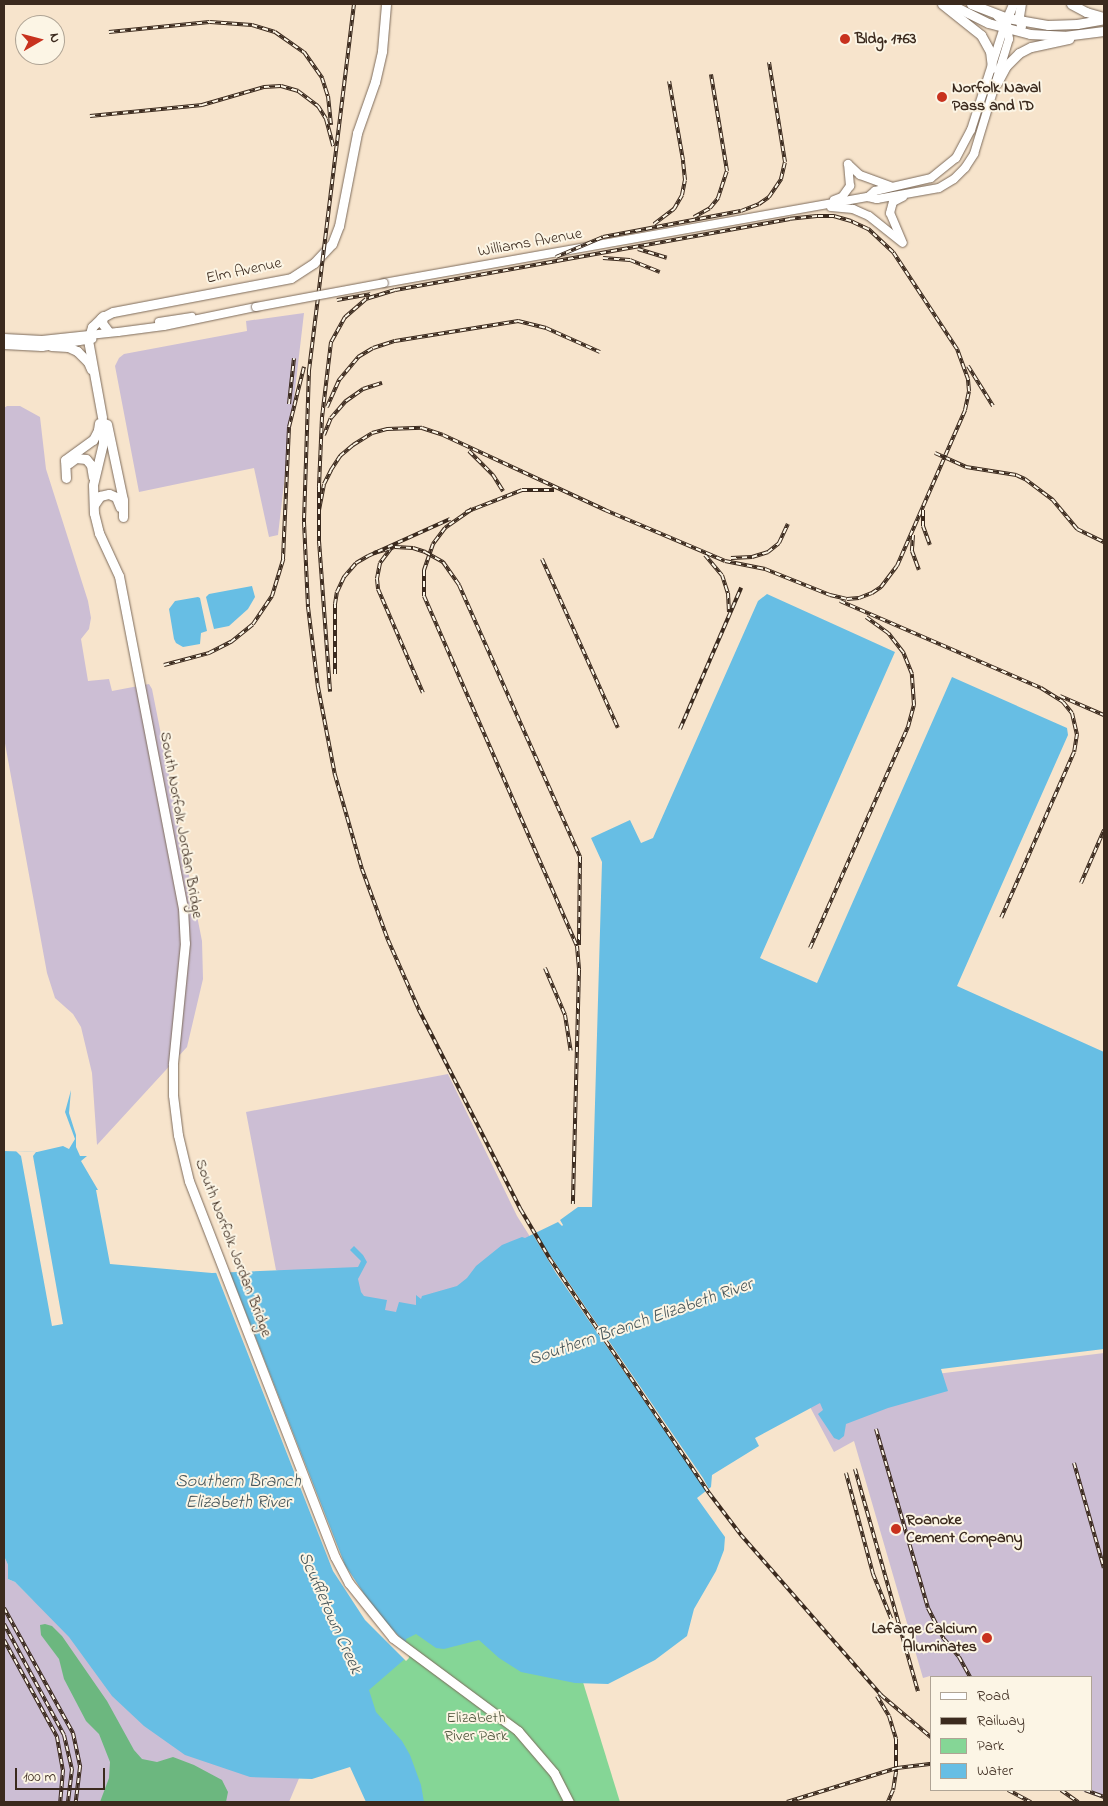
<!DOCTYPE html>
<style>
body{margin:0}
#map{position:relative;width:1108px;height:1806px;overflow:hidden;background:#f7e4cc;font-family:"Indie Flower",sans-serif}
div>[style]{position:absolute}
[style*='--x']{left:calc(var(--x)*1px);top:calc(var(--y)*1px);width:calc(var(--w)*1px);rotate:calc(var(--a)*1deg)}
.industrial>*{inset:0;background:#ccbed4}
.green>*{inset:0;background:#85d696}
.forest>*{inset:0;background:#6cb77f}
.water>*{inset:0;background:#67bee4}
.pier>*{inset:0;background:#f7e4cc}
.roads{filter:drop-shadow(0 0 1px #7d6b5b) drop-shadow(0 0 1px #7d6b5b)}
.secondary>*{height:8px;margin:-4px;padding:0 4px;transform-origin:4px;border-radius:4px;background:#fff}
.primary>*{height:9px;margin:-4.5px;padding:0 4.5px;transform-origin:4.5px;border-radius:4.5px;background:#fff}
.rail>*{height:4px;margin-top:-2px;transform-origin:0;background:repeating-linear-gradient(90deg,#fcf5e5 0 5.5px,#3b2a1e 0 11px);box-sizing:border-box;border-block:1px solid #3b2a1e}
.bridges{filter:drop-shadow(0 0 1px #7d6b5b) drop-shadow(0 0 1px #7d6b5b)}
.secondary-bridge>*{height:8px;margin:-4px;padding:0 4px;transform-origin:4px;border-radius:4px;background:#fff}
.dots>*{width:14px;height:14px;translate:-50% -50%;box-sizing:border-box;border:2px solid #fcf5e5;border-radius:50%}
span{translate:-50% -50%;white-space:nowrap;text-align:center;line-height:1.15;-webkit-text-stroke:4px #fcf5e5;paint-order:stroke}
.poi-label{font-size:16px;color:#3b2a1e;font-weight:700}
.left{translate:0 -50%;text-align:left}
.right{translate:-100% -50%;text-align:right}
.street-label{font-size:16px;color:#3b2a1e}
.park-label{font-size:16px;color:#4e553c}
.water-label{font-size:18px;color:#485659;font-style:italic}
.frame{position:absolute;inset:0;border:5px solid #3b2a1e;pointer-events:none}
.legend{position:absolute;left:930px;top:1676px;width:162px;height:115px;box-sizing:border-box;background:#fcf5e5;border:1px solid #afa495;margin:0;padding:6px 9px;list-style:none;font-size:15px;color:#3b2a1e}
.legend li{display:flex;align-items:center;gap:10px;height:25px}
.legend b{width:25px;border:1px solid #afa495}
.north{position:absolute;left:15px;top:15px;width:50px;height:50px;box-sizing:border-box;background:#fcf5e5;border:1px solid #afa495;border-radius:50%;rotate:82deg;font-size:14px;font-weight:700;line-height:20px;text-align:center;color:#3b2a1e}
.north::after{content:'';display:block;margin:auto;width:18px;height:22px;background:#c8321e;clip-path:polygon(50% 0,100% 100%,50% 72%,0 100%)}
.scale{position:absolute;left:15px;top:1768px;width:90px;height:22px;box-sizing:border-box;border:2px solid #3b2a1e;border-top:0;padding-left:6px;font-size:15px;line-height:18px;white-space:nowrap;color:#3b2a1e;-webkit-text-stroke:4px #fcf5e5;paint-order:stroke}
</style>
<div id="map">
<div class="industrial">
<i style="clip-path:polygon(304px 313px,278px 535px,269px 537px,254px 468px,139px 492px,115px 366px,119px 358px,124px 354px,247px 331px,246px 321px)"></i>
<i style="clip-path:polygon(7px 406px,20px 406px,40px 417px,46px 469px,88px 601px,91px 618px,89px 629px,81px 639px,88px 681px,109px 679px,112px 691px,149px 684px,152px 689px,202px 941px,203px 979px,187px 1047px,97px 1145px,92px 1073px,81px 1027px,73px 1014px,55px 998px,47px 973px,4px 738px,4px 408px)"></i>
<i style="clip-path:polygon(448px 1074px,517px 1216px,534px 1243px,445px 1320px,360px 1308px,276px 1270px,246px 1112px)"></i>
<i style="clip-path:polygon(1104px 1353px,1104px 1799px,1080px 1790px,1092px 1790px,1092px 1677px,932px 1677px,932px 1680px,930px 1676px,923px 1678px,854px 1441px,834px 1452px,809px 1405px,865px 1383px)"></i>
<i style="clip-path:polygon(4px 1556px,8px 1565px,8px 1579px,15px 1582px,33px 1600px,300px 1776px,289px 1802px,4px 1802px)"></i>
</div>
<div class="green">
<i style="clip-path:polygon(414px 1632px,479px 1638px,582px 1679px,620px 1802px,421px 1802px,374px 1714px,367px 1688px,406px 1636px)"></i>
</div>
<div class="forest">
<i style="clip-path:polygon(45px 1624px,52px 1626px,62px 1636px,107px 1701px,134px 1750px,142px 1759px,157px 1762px,173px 1757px,194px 1765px,222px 1780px,228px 1792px,226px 1802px,100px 1802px,109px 1778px,110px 1762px,99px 1734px,86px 1721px,64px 1679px,59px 1659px,41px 1635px,40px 1625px)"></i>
</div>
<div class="water">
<i style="clip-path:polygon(252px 586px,255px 597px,248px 609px,229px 626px,214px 629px,206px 597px,209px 594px)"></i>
<i style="clip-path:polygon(767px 594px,895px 652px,760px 958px,817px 983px,952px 677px,1067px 728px,1068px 735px,957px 986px,1104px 1052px,1104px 1349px,941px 1369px,948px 1391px,888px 1408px,846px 1424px,844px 1436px,839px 1440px,834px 1438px,818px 1414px,823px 1410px,820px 1403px,755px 1438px,759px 1446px,712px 1475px,711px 1487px,697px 1498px,725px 1537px,724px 1550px,716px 1571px,694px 1609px,687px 1636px,655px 1660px,608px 1684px,575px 1683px,521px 1672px,499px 1658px,479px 1640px,444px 1649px,436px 1648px,416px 1634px,406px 1639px,406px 1658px,369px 1690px,376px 1712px,402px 1741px,410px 1755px,421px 1785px,424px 1802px,366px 1802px,350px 1767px,312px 1779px,250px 1777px,185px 1755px,144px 1726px,112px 1696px,69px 1637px,15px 1582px,8px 1579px,8px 1565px,4px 1556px,4px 1151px,37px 1152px,63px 1146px,69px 1149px,75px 1139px,65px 1112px,71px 1090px,69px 1113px,76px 1135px,76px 1147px,80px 1156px,87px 1156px,81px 1161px,98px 1190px,96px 1190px,110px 1264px,212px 1273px,358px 1267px,361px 1261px,350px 1250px,354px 1246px,363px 1255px,367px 1262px,358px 1279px,361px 1292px,364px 1296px,387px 1300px,385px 1310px,396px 1312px,399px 1302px,416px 1305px,416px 1295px,421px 1299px,422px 1296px,457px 1286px,467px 1278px,476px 1266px,502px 1245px,522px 1237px,525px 1238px,558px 1222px,562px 1226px,563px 1225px,560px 1220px,578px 1207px,592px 1207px,602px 862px,591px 838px,630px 820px,641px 843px,653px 838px,758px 601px)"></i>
<i style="clip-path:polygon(198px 597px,200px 598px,207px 631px,201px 633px,200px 644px,183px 647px,176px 643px,174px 639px,169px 609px,175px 601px)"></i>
</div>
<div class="pier">
<i style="clip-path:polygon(16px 1151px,36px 1152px,33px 1156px,63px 1324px,52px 1326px,21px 1156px)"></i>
<i style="clip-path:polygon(534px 1232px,703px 1478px,710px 1491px,708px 1493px,556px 1273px,532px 1233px)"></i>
<i style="clip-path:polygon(215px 1270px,229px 1270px,345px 1565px,376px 1612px,408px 1646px,409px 1658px,406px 1661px,365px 1620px,333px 1571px)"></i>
</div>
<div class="roads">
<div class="secondary">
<i style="--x:848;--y:164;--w:16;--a:43"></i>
<i style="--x:860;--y:175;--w:32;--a:20"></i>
<i style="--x:868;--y:197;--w:9;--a:-41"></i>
<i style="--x:875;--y:191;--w:57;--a:-13.1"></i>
<i style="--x:931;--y:178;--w:32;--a:-39"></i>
<i style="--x:956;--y:158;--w:32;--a:-62"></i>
<i style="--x:971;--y:130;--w:111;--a:-72.2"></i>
<i style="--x:834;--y:200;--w:9;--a:-21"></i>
<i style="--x:842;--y:197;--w:14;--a:-54"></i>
<i style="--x:850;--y:186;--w:22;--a:-95"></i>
<i style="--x:831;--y:207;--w:22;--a:5"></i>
<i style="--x:853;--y:209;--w:17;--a:24"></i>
<i style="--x:869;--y:216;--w:43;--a:38.5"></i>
<i style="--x:902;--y:241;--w:30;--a:-113"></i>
<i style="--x:890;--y:213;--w:11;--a:-75"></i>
<i style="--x:893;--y:202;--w:11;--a:-27"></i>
<i style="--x:384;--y:283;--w:492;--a:-10.1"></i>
<i style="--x:868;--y:197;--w:9;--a:13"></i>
<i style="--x:877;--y:199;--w:63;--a:-10.1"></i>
<i style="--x:939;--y:188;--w:17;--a:-31"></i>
<i style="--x:954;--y:179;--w:16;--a:-45"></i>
<i style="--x:965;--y:168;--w:17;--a:-57"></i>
<i style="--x:974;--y:154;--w:120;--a:-73.1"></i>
<i style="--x:1009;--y:39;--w:14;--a:-98"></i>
<i style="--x:1007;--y:25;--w:13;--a:-138"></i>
<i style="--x:159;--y:322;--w:33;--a:-9"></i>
<i style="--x:4;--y:338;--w:38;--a:3"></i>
<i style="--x:42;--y:340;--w:76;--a:-6"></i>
<i style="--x:118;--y:332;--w:46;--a:-7.4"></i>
<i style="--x:164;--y:326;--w:94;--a:-11.7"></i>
<i style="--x:4;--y:345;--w:38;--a:3"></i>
<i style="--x:42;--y:347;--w:51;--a:-9.1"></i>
</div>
<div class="primary">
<i style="--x:942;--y:4;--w:50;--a:38.5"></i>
<i style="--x:981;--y:35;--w:18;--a:61"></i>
<i style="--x:990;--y:51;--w:17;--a:83"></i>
<i style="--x:950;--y:4;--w:42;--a:26.6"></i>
<i style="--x:988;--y:23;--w:43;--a:14.7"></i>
<i style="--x:1030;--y:34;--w:34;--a:3"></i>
<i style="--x:1064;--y:36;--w:40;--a:-7.1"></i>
<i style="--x:971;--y:4;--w:39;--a:21"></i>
<i style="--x:1007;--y:18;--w:42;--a:9.7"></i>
<i style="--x:1048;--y:25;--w:29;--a:-2"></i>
<i style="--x:1077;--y:24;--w:27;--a:-10"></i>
<i style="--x:1071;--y:4;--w:17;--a:28"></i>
<i style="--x:1086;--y:12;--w:19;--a:16"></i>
<i style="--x:1007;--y:18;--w:15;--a:-67"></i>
<i style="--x:1021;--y:26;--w:10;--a:-101"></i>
<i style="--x:1019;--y:16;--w:12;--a:-81"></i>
<i style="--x:997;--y:83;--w:19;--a:-62"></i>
<i style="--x:1006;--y:66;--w:18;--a:-45"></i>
<i style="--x:1019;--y:53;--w:13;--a:-27"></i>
<i style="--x:1031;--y:47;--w:39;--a:-12"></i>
<i style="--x:103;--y:316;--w:7;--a:98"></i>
<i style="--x:102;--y:323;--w:10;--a:53"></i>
<i style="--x:51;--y:346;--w:17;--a:3"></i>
<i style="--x:68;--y:347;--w:10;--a:24"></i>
<i style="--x:77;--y:351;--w:16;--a:45"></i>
<i style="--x:88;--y:362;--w:8;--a:67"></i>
<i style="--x:102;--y:417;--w:78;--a:-100.3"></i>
<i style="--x:88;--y:340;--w:14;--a:-73"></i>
<i style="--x:92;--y:327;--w:13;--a:-45"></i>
<i style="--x:101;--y:318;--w:13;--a:-27"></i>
<i style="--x:113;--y:312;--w:181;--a:-10.8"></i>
<i style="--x:291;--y:278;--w:27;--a:-33"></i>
<i style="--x:314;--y:263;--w:26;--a:-47"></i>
<i style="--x:332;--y:244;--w:19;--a:-69"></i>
<i style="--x:339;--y:226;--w:95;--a:-79"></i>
<i style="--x:357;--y:133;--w:54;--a:-70.6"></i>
<i style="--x:375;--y:82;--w:32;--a:-77"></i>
<i style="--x:382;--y:51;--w:47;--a:-85.1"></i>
<i style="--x:103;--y:422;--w:21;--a:90"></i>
<i style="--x:103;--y:443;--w:43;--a:103.4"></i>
<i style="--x:93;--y:485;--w:28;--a:88"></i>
<i style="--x:94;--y:513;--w:21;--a:76"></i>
<i style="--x:99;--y:533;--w:47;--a:65.1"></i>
<i style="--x:119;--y:576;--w:338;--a:79.1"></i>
<i style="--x:183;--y:908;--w:35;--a:87"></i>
<i style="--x:185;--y:943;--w:122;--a:95.7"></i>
<i style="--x:173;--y:1064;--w:31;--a:90"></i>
<i style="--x:173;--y:1095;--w:40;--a:82.9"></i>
<i style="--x:178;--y:1135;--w:47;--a:76.6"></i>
<i style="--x:189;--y:1181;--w:403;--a:68.8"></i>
<i style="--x:335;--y:1557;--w:30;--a:62"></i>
<i style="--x:349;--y:1583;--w:70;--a:51.3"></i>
<i style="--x:393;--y:1638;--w:156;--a:36.6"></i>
<i style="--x:518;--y:1731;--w:55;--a:49.4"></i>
<i style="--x:554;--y:1773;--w:33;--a:63"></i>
<i style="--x:107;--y:424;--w:78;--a:78.1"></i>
<i style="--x:123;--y:500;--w:17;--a:90"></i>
<i style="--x:69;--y:463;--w:9;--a:-36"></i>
<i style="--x:76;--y:458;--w:10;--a:6"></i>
<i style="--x:86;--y:459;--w:8;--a:50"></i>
<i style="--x:91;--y:465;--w:12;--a:81"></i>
<i style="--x:66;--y:478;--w:18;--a:-93"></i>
<i style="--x:65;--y:460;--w:34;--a:-36"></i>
<i style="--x:93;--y:440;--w:11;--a:-63"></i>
<i style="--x:98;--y:430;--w:7;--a:-82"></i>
<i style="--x:94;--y:505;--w:11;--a:-56"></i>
<i style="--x:100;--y:496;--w:9;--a:-13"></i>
<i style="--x:109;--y:494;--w:8;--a:23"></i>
<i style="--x:116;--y:497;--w:11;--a:68"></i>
</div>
</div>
<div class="rail">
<i style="--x:354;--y:4;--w:369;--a:97"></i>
<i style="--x:309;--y:370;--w:152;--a:91.9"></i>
<i style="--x:304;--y:522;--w:85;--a:87.3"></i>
<i style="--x:308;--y:607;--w:81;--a:82.9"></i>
<i style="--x:318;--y:687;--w:90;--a:79.1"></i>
<i style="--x:335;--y:775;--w:98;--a:74"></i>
<i style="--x:362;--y:869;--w:76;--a:69.9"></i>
<i style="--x:388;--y:940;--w:77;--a:66.1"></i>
<i style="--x:419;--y:1010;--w:225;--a:63"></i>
<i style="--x:521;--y:1210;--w:57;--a:59.4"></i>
<i style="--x:550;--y:1259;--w:283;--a:55.8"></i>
<i style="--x:709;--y:1493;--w:53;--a:52.7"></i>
<i style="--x:741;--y:1535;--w:213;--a:48.8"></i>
<i style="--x:881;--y:1695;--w:67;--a:40.1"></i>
<i style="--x:109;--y:32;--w:101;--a:-5.7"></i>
<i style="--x:210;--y:22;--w:42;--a:4.1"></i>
<i style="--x:252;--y:25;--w:24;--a:17"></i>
<i style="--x:275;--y:32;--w:35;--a:35"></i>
<i style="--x:304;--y:52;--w:32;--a:55"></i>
<i style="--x:322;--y:78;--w:19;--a:72"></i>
<i style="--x:328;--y:96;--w:29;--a:84"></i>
<i style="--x:90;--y:116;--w:113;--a:-5.6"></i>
<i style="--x:202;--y:105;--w:65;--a:-16.2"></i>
<i style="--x:264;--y:87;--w:17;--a:-3"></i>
<i style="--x:281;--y:86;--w:18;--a:16"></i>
<i style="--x:298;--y:91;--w:25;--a:37"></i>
<i style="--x:318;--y:106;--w:15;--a:58"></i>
<i style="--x:326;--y:119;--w:28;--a:75"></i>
<i style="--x:694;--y:217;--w:18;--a:-29"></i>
<i style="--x:710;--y:208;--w:13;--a:-51"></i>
<i style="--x:718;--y:198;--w:28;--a:-72"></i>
<i style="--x:727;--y:171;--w:98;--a:-99.4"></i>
<i style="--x:654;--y:224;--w:25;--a:-37"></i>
<i style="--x:674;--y:209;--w:16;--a:-60"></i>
<i style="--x:682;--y:195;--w:15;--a:-79"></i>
<i style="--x:685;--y:180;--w:20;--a:-96"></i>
<i style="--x:683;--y:160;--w:80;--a:-100"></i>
<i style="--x:638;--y:249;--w:30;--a:17"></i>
<i style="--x:556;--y:257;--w:51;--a:-23.1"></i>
<i style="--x:603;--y:237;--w:140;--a:-10.7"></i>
<i style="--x:741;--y:211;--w:19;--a:-21"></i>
<i style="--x:759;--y:204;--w:12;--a:-35"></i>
<i style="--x:769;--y:197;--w:22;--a:-56"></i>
<i style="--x:781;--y:179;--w:17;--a:-77"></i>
<i style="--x:785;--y:162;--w:101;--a:-99.1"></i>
<i style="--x:603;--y:258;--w:27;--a:4"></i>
<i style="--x:630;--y:260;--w:32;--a:22"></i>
<i style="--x:337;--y:300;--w:34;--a:-10"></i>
<i style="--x:968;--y:366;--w:47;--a:58"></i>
<i style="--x:289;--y:404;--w:46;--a:-83.8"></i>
<i style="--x:327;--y:407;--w:30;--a:-66"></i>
<i style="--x:339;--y:380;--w:30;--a:-50"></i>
<i style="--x:358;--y:357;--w:17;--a:-31"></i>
<i style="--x:373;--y:348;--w:23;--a:-18"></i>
<i style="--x:395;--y:341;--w:125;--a:-9.2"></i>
<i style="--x:518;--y:321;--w:29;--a:14"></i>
<i style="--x:546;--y:328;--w:59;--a:24"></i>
<i style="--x:324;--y:435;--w:18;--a:-68"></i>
<i style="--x:331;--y:418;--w:23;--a:-49"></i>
<i style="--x:346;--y:401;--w:21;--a:-35"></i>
<i style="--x:363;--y:389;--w:20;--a:-18"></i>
<i style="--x:469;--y:451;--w:34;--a:45"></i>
<i style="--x:493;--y:475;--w:19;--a:58"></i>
<i style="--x:935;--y:453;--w:34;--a:24"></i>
<i style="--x:966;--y:467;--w:51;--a:9.1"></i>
<i style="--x:1016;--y:475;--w:10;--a:24"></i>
<i style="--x:1025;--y:479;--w:34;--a:37"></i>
<i style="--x:1052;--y:499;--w:39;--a:50"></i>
<i style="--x:1077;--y:529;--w:30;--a:26"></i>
<i style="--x:472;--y:509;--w:33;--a:145"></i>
<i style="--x:445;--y:528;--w:20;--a:127"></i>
<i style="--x:433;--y:544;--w:28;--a:109"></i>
<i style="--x:424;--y:570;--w:26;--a:90"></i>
<i style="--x:424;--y:596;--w:382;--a:66.4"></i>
<i style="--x:577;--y:946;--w:24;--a:85"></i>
<i style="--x:579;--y:970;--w:234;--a:91.5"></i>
<i style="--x:319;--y:510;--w:26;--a:-79"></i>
<i style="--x:324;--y:484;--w:16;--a:-63"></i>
<i style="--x:331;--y:470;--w:17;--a:-57"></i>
<i style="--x:340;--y:456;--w:17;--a:-40"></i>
<i style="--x:353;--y:445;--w:22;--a:-32"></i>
<i style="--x:372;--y:433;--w:16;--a:-15"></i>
<i style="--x:387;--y:429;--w:35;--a:-2"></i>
<i style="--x:422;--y:428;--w:22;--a:18"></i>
<i style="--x:443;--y:435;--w:179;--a:24.8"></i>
<i style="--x:605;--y:510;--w:130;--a:23"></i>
<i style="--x:725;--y:561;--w:41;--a:11.3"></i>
<i style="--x:765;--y:569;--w:70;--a:21.8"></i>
<i style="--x:830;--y:595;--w:17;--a:13"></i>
<i style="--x:847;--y:599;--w:12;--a:-5"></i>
<i style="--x:859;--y:598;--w:14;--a:-21"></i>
<i style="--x:872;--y:593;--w:11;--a:-34"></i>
<i style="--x:881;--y:587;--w:26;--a:-53"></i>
<i style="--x:897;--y:566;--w:170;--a:-66.4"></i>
<i style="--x:965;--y:410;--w:19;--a:-78"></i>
<i style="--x:969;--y:391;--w:12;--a:-95"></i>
<i style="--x:968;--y:379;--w:32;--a:-110"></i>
<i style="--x:957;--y:349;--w:116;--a:-123.4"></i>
<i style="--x:893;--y:252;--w:34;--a:-137"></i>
<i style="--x:868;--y:229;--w:19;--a:-155"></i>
<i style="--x:851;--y:221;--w:18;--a:-164"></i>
<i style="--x:834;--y:216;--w:17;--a:180"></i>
<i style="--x:817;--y:216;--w:27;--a:174"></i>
<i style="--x:790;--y:219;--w:401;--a:169.8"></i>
<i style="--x:395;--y:290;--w:30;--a:163"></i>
<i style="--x:366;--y:299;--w:28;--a:139"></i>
<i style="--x:345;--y:317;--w:29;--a:119"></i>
<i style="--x:331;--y:342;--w:76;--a:96.8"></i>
<i style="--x:322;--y:417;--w:70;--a:92.5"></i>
<i style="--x:319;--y:487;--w:54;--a:90"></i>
<i style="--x:319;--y:541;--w:151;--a:85.8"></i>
<i style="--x:923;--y:510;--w:16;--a:90"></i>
<i style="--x:923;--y:526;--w:20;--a:70"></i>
<i style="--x:466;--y:512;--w:60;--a:-21.4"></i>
<i style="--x:522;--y:490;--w:32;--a:0"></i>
<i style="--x:913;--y:535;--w:16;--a:94"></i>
<i style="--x:912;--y:551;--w:20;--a:70"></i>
<i style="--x:392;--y:547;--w:20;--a:127"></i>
<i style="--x:380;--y:563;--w:16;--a:101"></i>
<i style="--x:377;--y:579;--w:10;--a:84"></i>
<i style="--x:378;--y:589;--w:113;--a:66.6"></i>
<i style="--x:374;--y:553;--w:22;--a:-16"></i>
<i style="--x:395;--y:547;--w:18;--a:3"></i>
<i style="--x:413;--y:548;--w:13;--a:18"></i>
<i style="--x:425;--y:552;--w:21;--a:29"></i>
<i style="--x:443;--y:562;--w:28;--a:55"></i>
<i style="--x:459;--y:585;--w:298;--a:66"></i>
<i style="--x:580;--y:857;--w:88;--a:90.7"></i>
<i style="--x:705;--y:555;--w:26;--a:50"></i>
<i style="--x:722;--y:575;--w:19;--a:72"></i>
<i style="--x:728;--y:593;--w:19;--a:87"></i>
<i style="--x:731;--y:558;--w:21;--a:-3"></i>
<i style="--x:752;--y:557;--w:17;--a:-17"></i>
<i style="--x:768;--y:552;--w:14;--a:-39"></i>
<i style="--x:779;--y:543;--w:21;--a:-65"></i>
<i style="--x:542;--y:559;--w:185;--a:65.8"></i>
<i style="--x:840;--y:601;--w:219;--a:23.4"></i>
<i style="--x:1041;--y:688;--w:26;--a:32"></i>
<i style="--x:1063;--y:702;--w:14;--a:51"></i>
<i style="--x:1072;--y:713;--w:22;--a:77"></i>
<i style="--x:1077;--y:734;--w:18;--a:99"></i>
<i style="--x:1074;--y:752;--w:181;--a:113.7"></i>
<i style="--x:164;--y:665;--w:47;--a:-14.9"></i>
<i style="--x:209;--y:653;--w:25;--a:-27"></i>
<i style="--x:231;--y:642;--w:28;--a:-39"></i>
<i style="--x:253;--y:624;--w:34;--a:-56"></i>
<i style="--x:272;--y:596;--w:39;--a:-73"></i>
<i style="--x:283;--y:559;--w:132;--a:-87.4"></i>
<i style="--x:289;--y:427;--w:62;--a:-76"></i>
<i style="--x:335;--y:674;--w:70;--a:-90"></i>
<i style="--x:335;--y:604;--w:12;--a:-81"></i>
<i style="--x:337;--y:592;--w:17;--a:-65"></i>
<i style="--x:344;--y:577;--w:18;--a:-49"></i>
<i style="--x:356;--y:563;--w:14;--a:-30"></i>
<i style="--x:368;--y:556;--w:90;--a:-24.3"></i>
<i style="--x:1060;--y:696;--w:48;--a:23.4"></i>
<i style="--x:680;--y:729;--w:154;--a:-66.6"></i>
<i style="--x:1081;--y:883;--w:58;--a:-66.5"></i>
<i style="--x:810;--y:948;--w:242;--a:-66.1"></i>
<i style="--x:908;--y:727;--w:23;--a:-75"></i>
<i style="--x:914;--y:705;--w:31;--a:-94"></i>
<i style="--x:912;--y:674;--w:24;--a:-112"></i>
<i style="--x:903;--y:652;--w:24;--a:-128"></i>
<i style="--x:888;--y:633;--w:27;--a:-144"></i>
<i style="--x:545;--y:968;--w:51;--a:66.9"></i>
<i style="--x:565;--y:1015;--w:36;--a:81"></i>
<i style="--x:876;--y:1429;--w:186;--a:73.8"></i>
<i style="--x:928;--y:1608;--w:35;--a:63"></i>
<i style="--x:944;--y:1639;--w:23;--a:50"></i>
<i style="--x:959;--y:1657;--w:23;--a:61"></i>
<i style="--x:1074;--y:1463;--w:109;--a:74.1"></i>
<i style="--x:855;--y:1469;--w:231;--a:74.2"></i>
<i style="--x:846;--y:1473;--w:105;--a:75"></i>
<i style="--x:873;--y:1574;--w:48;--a:67.8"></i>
<i style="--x:4;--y:1608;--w:143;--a:61.1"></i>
<i style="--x:73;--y:1733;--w:35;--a:78"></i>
<i style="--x:80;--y:1767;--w:35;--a:97"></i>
<i style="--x:4;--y:1624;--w:126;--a:61.6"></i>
<i style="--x:64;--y:1735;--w:35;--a:77"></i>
<i style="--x:72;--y:1769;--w:33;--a:97"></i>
<i style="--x:4;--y:1640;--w:111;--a:61.3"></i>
<i style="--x:57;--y:1737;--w:34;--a:80"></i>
<i style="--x:63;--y:1770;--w:32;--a:95"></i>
<i style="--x:877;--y:1696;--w:23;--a:59"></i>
<i style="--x:889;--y:1716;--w:24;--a:73"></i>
<i style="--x:896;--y:1739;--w:33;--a:90"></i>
<i style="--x:896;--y:1772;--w:18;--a:99"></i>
<i style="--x:893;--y:1790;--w:13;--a:113"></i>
<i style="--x:1008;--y:1790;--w:26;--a:28"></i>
<i style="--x:1061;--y:1790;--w:21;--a:35"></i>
<i style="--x:1085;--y:1790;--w:20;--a:20"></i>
<i style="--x:787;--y:1802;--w:115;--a:-17.2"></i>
<i style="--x:897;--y:1768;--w:35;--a:-7"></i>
</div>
<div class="bridges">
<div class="secondary-bridge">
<i style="--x:256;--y:307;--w:130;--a:-10.6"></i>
</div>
</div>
<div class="dots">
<i style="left:845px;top:39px;background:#c8321e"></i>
<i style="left:942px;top:97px;background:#c8321e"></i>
<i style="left:896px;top:1529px;background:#c8321e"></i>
<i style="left:987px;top:1638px;background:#c8321e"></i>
</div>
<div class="poi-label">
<span class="left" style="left:855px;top:39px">Bldg. 1763</span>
<span class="left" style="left:952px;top:97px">Norfolk Naval<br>Pass and ID</span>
<span class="left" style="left:906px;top:1529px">Roanoke<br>Cement Company</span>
<span class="right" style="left:977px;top:1638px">Lafarge Calcium<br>Aluminates</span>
</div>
<div class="street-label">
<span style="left:530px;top:243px;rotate:-10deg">Williams Avenue</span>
<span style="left:244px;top:271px;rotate:-12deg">Elm Avenue</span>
<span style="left:181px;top:825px;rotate:80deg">South Norfolk Jordan Bridge</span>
<span style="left:233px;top:1248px;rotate:69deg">South Norfolk Jordan Bridge</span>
</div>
<div class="park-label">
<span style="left:476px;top:1727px">Elizabeth<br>River Park</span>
</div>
<div class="water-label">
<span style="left:641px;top:1323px;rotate:-19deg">Southern Branch Elizabeth River</span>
<span style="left:238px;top:1493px">Southern Branch<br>Elizabeth River</span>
<span style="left:329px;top:1613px;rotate:66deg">Scuffletown Creek</span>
</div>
<div class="frame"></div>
<ul class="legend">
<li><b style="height:6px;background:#fff"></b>Road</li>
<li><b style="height:6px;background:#3b2a1e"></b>Railway</li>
<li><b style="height:14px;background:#85d696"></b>Park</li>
<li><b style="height:14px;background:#67bee4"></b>Water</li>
</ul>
<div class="north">N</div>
<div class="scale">100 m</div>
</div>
